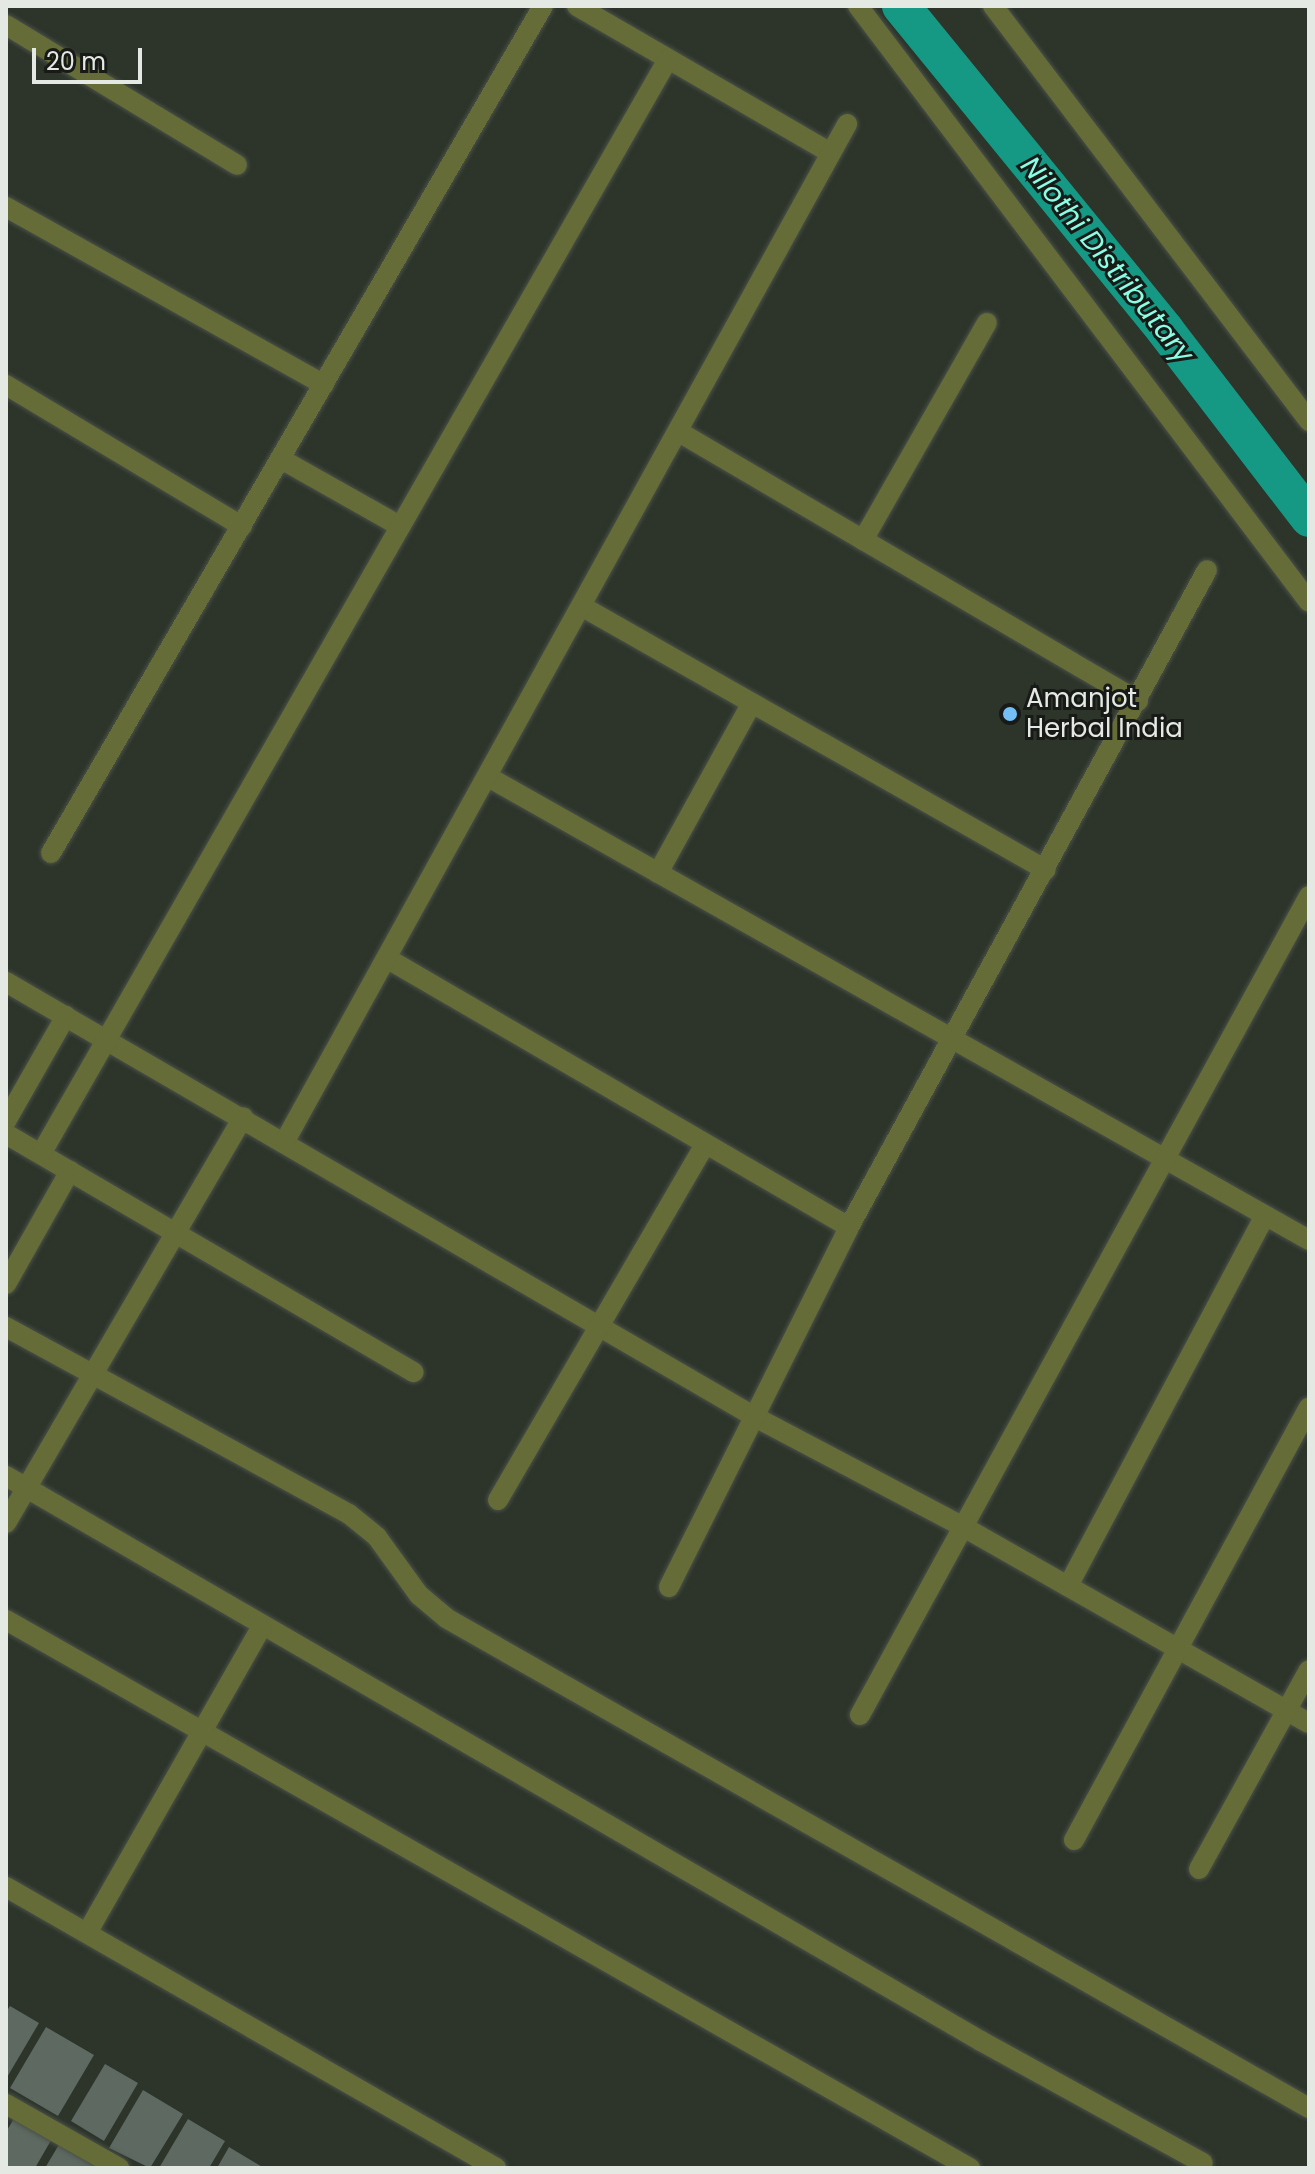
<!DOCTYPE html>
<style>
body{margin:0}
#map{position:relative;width:1315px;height:2174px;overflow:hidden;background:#2d342a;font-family:Poppins,sans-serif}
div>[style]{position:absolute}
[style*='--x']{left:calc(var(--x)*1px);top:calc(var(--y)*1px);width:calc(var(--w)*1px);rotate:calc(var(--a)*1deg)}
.canal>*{height:38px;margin:-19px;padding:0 19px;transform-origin:19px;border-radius:19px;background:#159985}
.building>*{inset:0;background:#5d6961}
.roads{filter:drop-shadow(0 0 2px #4a5148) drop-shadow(0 0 2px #4a5148)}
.minor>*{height:20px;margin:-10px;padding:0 10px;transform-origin:10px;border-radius:10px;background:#656c37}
.tertiary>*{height:20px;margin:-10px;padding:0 10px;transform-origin:10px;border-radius:10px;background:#656c37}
.dots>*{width:22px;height:22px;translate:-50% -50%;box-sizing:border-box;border:4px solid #171a16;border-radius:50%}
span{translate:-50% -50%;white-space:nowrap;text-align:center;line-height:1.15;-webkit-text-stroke:6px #171a16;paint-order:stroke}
.poi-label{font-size:26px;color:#e5e9e3}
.left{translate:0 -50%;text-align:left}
.water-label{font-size:28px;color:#8afde4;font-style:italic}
.frame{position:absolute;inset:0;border:8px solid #e5e9e3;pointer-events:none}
.scale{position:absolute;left:32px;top:48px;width:110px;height:36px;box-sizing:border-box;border:4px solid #e5e9e3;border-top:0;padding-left:10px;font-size:24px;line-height:28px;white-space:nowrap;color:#e5e9e3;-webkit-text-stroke:6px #171a16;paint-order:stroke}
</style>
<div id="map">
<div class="canal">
<i style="--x:901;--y:6;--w:418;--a:50.8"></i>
<i style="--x:1165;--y:330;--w:237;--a:52.5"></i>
</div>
<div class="building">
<i style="clip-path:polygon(10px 2006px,39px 2023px,6px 2079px,6px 2012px)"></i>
<i style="clip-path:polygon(46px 2027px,94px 2055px,58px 2116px,10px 2088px)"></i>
<i style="clip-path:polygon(105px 2064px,138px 2083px,104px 2141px,71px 2121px)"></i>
<i style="clip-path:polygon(143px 2090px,183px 2114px,150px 2168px,109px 2148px)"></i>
<i style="clip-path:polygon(16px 2115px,53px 2137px,35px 2168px,6px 2168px,6px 2132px)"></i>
<i style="clip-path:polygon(188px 2119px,225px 2141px,209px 2168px,159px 2168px)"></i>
<i style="clip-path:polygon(60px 2143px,101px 2168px,45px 2168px)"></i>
<i style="clip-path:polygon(229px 2147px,264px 2168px,217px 2168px)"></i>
</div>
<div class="roads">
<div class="minor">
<i style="--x:577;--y:6;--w:293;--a:30.1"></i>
<i style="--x:6;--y:25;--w:270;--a:31.2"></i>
<i style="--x:6;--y:207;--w:364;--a:29.2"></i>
<i style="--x:6;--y:385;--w:275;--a:30.9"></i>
<i style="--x:679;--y:432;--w:532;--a:30.37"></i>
<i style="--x:281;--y:459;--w:137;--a:29.4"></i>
<i style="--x:863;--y:540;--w:250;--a:-60.3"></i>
<i style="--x:583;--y:607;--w:532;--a:29.6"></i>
<i style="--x:490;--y:778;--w:940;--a:29.43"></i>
<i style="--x:51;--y:853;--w:980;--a:-59.85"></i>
<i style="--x:658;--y:873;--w:194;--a:-61.1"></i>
<i style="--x:388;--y:959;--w:533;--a:30.17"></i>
<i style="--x:6;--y:982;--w:866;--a:30.15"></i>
<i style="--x:755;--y:1417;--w:232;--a:27.8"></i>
<i style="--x:960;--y:1525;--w:401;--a:29.6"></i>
<i style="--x:6;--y:1121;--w:121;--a:-60.3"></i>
<i style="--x:6;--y:1134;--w:472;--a:30.3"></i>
<i style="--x:285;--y:1141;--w:1162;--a:-61.07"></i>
<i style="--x:41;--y:1154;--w:1262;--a:-60.2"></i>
<i style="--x:6;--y:1284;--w:130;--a:-60.5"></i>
<i style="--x:6;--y:1327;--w:391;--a:28.6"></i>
<i style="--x:349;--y:1514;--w:36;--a:39"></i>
<i style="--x:377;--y:1537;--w:72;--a:54.1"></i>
<i style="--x:419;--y:1595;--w:35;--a:40"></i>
<i style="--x:446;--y:1618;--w:992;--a:29.59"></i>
<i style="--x:6;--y:1476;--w:1127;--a:30.09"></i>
<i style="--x:981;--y:2041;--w:253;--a:28.8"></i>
<i style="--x:498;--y:1500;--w:412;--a:-59.8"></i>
<i style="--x:6;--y:1523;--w:470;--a:-59.7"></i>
<i style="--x:1068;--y:1586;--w:419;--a:-62"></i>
<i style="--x:669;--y:1587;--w:402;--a:-63.4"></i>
<i style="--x:849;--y:1227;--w:748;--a:-61.41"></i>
<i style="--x:6;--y:1620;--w:1109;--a:29.62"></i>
<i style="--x:860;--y:1715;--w:934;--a:-61.27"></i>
<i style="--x:1074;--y:1840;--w:492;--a:-61.5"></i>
<i style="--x:1199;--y:1869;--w:227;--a:-61.1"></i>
<i style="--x:6;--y:1887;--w:565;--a:29.83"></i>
<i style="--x:87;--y:1933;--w:353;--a:-60.3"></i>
<i style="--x:6;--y:2104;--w:130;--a:29.5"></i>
</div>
<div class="tertiary">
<i style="--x:858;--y:6;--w:747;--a:52.88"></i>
<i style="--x:993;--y:6;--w:522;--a:52.71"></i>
</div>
</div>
<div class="dots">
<i style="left:1010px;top:714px;background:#74c0f6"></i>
</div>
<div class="poi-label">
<span class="left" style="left:1026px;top:714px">Amanjot<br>Herbal India</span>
</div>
<div class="water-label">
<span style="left:1107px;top:260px;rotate:51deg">Nilothi Distributary</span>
</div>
<div class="frame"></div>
<div class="scale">20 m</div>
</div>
